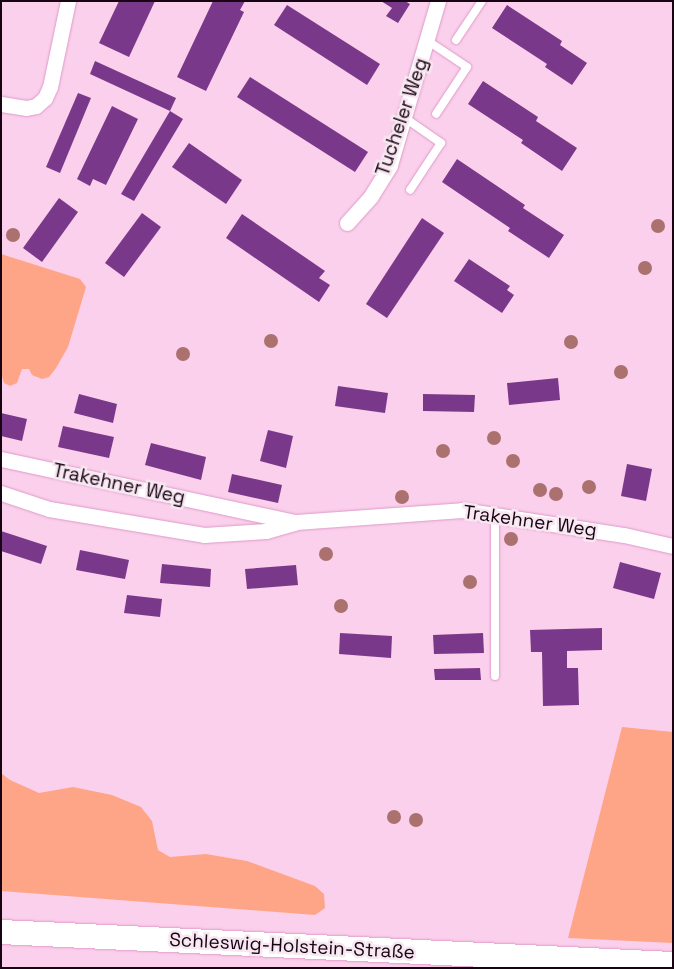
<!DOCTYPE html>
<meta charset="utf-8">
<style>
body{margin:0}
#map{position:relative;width:674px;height:969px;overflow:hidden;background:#fbd0ec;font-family:"Space Grotesk",sans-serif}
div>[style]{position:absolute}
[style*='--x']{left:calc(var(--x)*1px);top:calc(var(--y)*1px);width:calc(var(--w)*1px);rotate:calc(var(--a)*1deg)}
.green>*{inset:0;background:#ffa587}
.building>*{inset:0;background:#7a388a}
.roads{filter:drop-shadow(0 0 1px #de9ac8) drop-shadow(0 0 1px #de9ac8)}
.service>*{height:8px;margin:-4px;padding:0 4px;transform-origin:4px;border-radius:4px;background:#fff}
.minor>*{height:15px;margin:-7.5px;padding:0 7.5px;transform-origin:7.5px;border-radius:7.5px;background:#fff}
.primary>*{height:24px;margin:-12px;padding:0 12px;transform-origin:12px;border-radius:12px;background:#fff}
.trees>*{width:14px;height:14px;margin:-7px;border-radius:50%;background:#aa716f}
span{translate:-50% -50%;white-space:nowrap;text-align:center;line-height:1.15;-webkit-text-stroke:5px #f6e7f0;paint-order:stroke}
.street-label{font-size:19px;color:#180312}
.frame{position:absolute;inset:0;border:2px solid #180312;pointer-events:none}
</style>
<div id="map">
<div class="green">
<i style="clip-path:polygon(1px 254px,80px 279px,86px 287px,68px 347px,56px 368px,49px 377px,42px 379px,32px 375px,29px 369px,22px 369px,17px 383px,10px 386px,4px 383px,1px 373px)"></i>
<i style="clip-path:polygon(622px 727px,673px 732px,673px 943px,568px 938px)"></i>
<i style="clip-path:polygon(1px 773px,10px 780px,39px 793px,73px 787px,112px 795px,141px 807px,152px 821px,158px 850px,170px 857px,206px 854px,247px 861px,315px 886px,324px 894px,325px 908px,315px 915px,1px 891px)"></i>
</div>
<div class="building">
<i style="clip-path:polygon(119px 1px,155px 1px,129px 57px,99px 43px)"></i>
<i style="clip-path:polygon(213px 1px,245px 1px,240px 10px,244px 12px,206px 91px,177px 77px)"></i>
<i style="clip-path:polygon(381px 1px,405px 1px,410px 4px,398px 23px,386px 16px,392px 8px)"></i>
<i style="clip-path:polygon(287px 5px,380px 64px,367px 85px,274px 25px)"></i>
<i style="clip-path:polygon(507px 5px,562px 41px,560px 45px,587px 63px,572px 85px,545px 67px,547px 64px,492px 28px)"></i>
<i style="clip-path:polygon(95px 61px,176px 98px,170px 111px,90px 74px)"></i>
<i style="clip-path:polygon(250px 77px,368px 152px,355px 172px,237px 97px)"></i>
<i style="clip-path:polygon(483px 81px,538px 117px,536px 121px,577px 148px,562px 171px,521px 143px,523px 140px,468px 104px)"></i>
<i style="clip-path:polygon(78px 93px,91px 98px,60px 173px,46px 167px)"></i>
<i style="clip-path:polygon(112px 106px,138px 119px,106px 185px,93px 179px,90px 186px,77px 179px)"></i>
<i style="clip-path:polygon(170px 111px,183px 119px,134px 201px,121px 194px)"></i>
<i style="clip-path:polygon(189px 143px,242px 180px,226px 204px,172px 167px)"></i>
<i style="clip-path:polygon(457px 159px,525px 205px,523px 208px,564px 235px,549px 258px,508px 231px,510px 228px,442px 182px)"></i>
<i style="clip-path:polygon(59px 198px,78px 212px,42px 262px,23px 248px)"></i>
<i style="clip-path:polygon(142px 213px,161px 227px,124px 277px,105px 263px)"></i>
<i style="clip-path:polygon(242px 214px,325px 271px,319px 278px,330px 285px,319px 302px,226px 238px)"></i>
<i style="clip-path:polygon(422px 218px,444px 233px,387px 318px,366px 304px)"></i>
<i style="clip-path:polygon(469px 259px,510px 286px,507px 290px,514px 295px,502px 313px,454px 281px)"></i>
<i style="clip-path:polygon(558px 378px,560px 400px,509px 405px,507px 383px)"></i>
<i style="clip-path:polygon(338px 386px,388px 393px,385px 413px,335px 406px)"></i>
<i style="clip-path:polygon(79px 394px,117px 404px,113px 423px,74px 413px)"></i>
<i style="clip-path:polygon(423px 394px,475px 395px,474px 412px,423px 411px)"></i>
<i style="clip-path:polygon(1px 413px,27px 419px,22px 441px,1px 436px)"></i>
<i style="clip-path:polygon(63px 426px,114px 437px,109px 458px,58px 447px)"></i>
<i style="clip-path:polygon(268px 430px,293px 436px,286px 468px,260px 461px)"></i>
<i style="clip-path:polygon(151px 443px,206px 457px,201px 480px,145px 465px)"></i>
<i style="clip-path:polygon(627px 464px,652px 469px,646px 501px,621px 496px)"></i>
<i style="clip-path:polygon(232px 474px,282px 485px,278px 503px,228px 492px)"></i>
<i style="clip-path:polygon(1px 531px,47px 546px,41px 564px,1px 551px)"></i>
<i style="clip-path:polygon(80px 550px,129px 560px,125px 579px,76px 570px)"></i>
<i style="clip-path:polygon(620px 562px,661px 573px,654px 599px,613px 588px)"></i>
<i style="clip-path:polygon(162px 564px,211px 569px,210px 587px,160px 583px)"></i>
<i style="clip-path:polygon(296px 565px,298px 585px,247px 589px,245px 569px)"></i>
<i style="clip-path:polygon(127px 595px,162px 599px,160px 617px,124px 613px)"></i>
<i style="clip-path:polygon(602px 628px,602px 650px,567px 651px,567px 668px,578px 668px,579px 705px,543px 706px,542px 652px,531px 652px,530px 630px)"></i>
<i style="clip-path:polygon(340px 633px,392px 636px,391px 658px,339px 654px)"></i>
<i style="clip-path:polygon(483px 633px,484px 653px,434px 654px,433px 635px)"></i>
<i style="clip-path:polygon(480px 668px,481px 680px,435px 680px,434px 669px)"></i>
</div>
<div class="roads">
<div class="service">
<i style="--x:456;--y:40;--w:47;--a:-56.3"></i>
<i style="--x:428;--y:41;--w:47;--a:33.7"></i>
<i style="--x:467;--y:67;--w:56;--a:123.4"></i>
<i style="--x:405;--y:118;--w:44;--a:34.8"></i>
<i style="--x:441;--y:143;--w:56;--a:123.4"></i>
<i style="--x:495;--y:676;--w:161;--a:-90"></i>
</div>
<div class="minor">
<i style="--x:1;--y:104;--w:25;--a:9"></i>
<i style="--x:26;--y:108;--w:10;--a:-11"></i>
<i style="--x:36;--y:106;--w:12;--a:-42"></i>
<i style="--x:45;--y:98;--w:12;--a:-66"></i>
<i style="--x:50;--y:87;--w:88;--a:-78.2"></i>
<i style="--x:347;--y:223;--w:36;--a:-48"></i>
<i style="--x:371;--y:196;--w:36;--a:-58"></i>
<i style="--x:390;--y:165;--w:171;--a:-73.7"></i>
<i style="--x:1;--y:459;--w:302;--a:12.1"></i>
<i style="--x:296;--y:522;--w:166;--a:-4.1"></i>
<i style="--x:462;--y:510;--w:164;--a:8.8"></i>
<i style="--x:624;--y:535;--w:50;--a:12.7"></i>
<i style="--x:1;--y:493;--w:51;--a:18.4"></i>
<i style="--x:49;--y:509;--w:157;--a:9.5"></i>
<i style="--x:204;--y:535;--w:62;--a:-3.7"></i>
<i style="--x:266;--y:531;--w:29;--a:-16"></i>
</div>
<div class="primary">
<i style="--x:1;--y:932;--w:673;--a:2.73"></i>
</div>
</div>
<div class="trees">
<i style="left:658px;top:226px"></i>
<i style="left:13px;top:235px"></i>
<i style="left:645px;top:268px"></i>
<i style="left:271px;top:341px"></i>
<i style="left:571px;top:342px"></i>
<i style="left:183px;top:354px"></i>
<i style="left:621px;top:372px"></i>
<i style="left:494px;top:438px"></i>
<i style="left:443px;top:451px"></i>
<i style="left:513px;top:461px"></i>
<i style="left:589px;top:487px"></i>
<i style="left:540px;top:490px"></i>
<i style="left:556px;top:494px"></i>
<i style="left:402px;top:497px"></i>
<i style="left:511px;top:539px"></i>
<i style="left:326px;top:554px"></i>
<i style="left:470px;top:582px"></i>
<i style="left:341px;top:606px"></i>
<i style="left:394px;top:817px"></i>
<i style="left:416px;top:820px"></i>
</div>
<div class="street-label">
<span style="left:402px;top:117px;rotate:-71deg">Tucheler Weg</span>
<span style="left:119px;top:484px;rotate:12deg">Trakehner Weg</span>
<span style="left:530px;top:521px;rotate:8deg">Trakehner Weg</span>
<span style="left:292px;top:946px;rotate:3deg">Schleswig-Holstein-Straße</span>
</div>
<div class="frame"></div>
</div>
